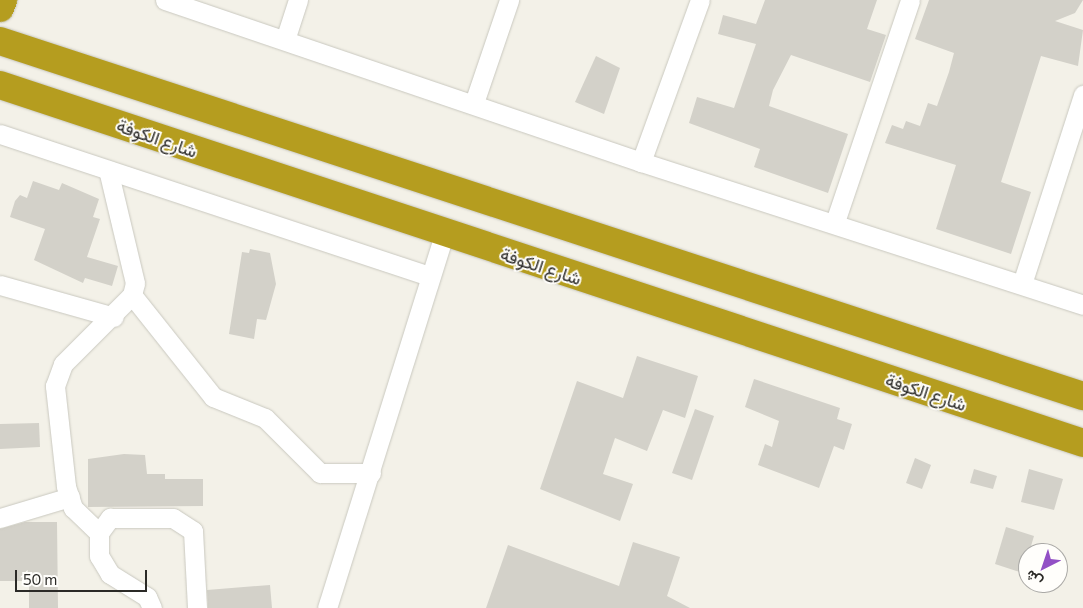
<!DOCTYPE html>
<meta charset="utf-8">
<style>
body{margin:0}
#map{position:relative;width:1083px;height:608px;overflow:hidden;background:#f3f1e8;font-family:Commissioner,Vazirmatn,sans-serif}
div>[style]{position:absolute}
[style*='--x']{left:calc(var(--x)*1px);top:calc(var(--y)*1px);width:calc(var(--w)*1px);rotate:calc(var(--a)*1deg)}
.building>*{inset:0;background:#d3d1c9}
.roads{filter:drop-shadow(0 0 1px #c9c8bf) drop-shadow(0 0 1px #c9c8bf)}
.minor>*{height:19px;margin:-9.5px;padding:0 9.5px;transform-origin:9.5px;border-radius:9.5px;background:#fff}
.highway>*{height:28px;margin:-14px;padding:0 14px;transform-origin:14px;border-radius:14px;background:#b59d1f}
span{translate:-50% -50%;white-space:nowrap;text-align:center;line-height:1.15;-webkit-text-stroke:4px #fffefb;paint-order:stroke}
.street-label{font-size:18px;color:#2b2a27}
.north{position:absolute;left:1018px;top:543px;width:50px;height:50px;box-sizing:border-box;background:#fffefb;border:1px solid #aaa9a6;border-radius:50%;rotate:221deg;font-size:14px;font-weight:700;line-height:20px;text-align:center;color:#2b2a27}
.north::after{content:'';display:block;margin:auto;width:18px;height:22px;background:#9250c5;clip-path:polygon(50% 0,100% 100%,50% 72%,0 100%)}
.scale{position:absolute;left:15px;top:570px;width:132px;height:22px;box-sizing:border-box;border:2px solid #2b2a27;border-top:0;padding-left:6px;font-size:15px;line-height:18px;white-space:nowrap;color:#2b2a27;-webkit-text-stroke:4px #fffefb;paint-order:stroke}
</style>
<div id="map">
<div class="building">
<i style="clip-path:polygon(765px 0,877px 0,867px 29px,886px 35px,870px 82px,791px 55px,773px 90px,769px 106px,848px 134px,828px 193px,754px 167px,760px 149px,689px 123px,697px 97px,734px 108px,756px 44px,718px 34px,723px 15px,756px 24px)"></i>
<i style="clip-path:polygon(929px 0,1083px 0,1075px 13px,1055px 21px,1083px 30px,1078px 66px,1041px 56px,1001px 182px,1031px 192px,1011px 254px,936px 229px,956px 165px,885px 143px,892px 125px,903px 129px,906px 121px,920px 126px,928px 103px,937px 106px,949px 72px,954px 53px,915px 39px)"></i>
<i style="clip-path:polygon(596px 56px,620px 68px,604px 114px,575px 102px)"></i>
<i style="clip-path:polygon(33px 181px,59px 190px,62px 183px,99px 199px,93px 217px,100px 219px,87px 257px,118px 266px,112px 286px,85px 278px,83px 283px,34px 260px,45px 229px,10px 217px,15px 201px,20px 195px,27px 198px)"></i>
<i style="clip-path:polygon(250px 249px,270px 253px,276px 284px,266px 320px,257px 319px,254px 339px,229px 334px,242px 252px,249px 253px)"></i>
<i style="clip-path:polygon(637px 356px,698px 376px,685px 418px,663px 410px,647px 451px,615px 438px,603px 474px,633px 484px,620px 521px,540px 489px,577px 381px,623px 398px)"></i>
<i style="clip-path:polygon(754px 379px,840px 408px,837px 419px,852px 424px,844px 450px,834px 446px,819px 488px,758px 465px,765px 444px,772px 447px,779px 421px,745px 407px)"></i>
<i style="clip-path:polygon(695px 409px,714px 416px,692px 480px,672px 473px)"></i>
<i style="clip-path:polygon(39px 423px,40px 447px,0 449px,0 424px)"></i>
<i style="clip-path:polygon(124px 454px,145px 455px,147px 474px,165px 474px,165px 479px,203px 479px,203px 506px,88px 507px,88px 459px)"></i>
<i style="clip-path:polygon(915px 458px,931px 465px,922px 489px,906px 483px)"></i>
<i style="clip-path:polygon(974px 469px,997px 476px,993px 489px,970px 483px)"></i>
<i style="clip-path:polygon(1029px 469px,1063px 479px,1054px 510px,1021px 502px)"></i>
<i style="clip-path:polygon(25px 522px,57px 522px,58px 608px,29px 608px,29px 581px,0 581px,0 529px)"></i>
<i style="clip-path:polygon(1006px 527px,1034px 536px,1023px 573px,995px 564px)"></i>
<i style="clip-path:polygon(633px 542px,680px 557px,667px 596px,690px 608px,486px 608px,508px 545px,619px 586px)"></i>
<i style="clip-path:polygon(270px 585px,272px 608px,208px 608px,207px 590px)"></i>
</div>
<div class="roads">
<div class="minor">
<i style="--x:165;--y:0;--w:503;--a:18.8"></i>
<i style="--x:641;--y:162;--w:465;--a:17.9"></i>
<i style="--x:285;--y:40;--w:42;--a:-72"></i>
<i style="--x:474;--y:103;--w:109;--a:-71.2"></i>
<i style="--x:0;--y:134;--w:453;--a:18.3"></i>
<i style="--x:641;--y:162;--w:172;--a:-70"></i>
<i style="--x:835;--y:222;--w:234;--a:-71.3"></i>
<i style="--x:1022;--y:284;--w:199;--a:-72.1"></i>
<i style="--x:0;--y:285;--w:118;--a:15.7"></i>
<i style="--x:132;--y:295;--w:130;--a:51.5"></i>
<i style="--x:213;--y:397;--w:56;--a:22"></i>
<i style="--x:265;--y:418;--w:78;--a:45"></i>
<i style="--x:320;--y:473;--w:51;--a:0"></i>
<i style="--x:0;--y:518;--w:73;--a:-16.7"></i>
<i style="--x:99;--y:533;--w:36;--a:-136"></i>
<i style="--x:73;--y:508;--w:23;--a:-108"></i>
<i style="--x:66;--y:486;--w:101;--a:-96.3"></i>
<i style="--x:55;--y:386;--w:23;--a:-70"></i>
<i style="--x:63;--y:364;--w:98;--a:-45"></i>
<i style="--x:132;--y:295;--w:12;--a:-76"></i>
<i style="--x:135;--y:283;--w:116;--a:-103.4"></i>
<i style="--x:152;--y:608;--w:12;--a:-114"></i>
<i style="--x:147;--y:597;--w:44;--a:-148.1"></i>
<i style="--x:110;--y:574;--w:21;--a:-121"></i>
<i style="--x:99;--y:556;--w:23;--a:-90"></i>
<i style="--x:99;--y:533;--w:19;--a:-54"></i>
<i style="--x:110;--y:518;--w:63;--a:0"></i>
<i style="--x:173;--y:518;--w:24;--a:33"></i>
<i style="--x:193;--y:531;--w:77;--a:87"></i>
<i style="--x:327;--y:608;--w:392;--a:-72.6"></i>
</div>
<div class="highway">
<i style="--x:0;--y:8;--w:9;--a:-69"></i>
<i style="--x:0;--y:41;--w:1140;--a:18.15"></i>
<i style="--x:0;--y:85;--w:1141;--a:18.29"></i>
</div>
</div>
<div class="street-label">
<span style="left:157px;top:138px;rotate:19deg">شارع الكوفة</span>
<span style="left:541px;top:266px;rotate:18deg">شارع الكوفة</span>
<span style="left:926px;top:392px;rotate:18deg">شارع الكوفة</span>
</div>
<div class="north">ش</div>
<div class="scale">50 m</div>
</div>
